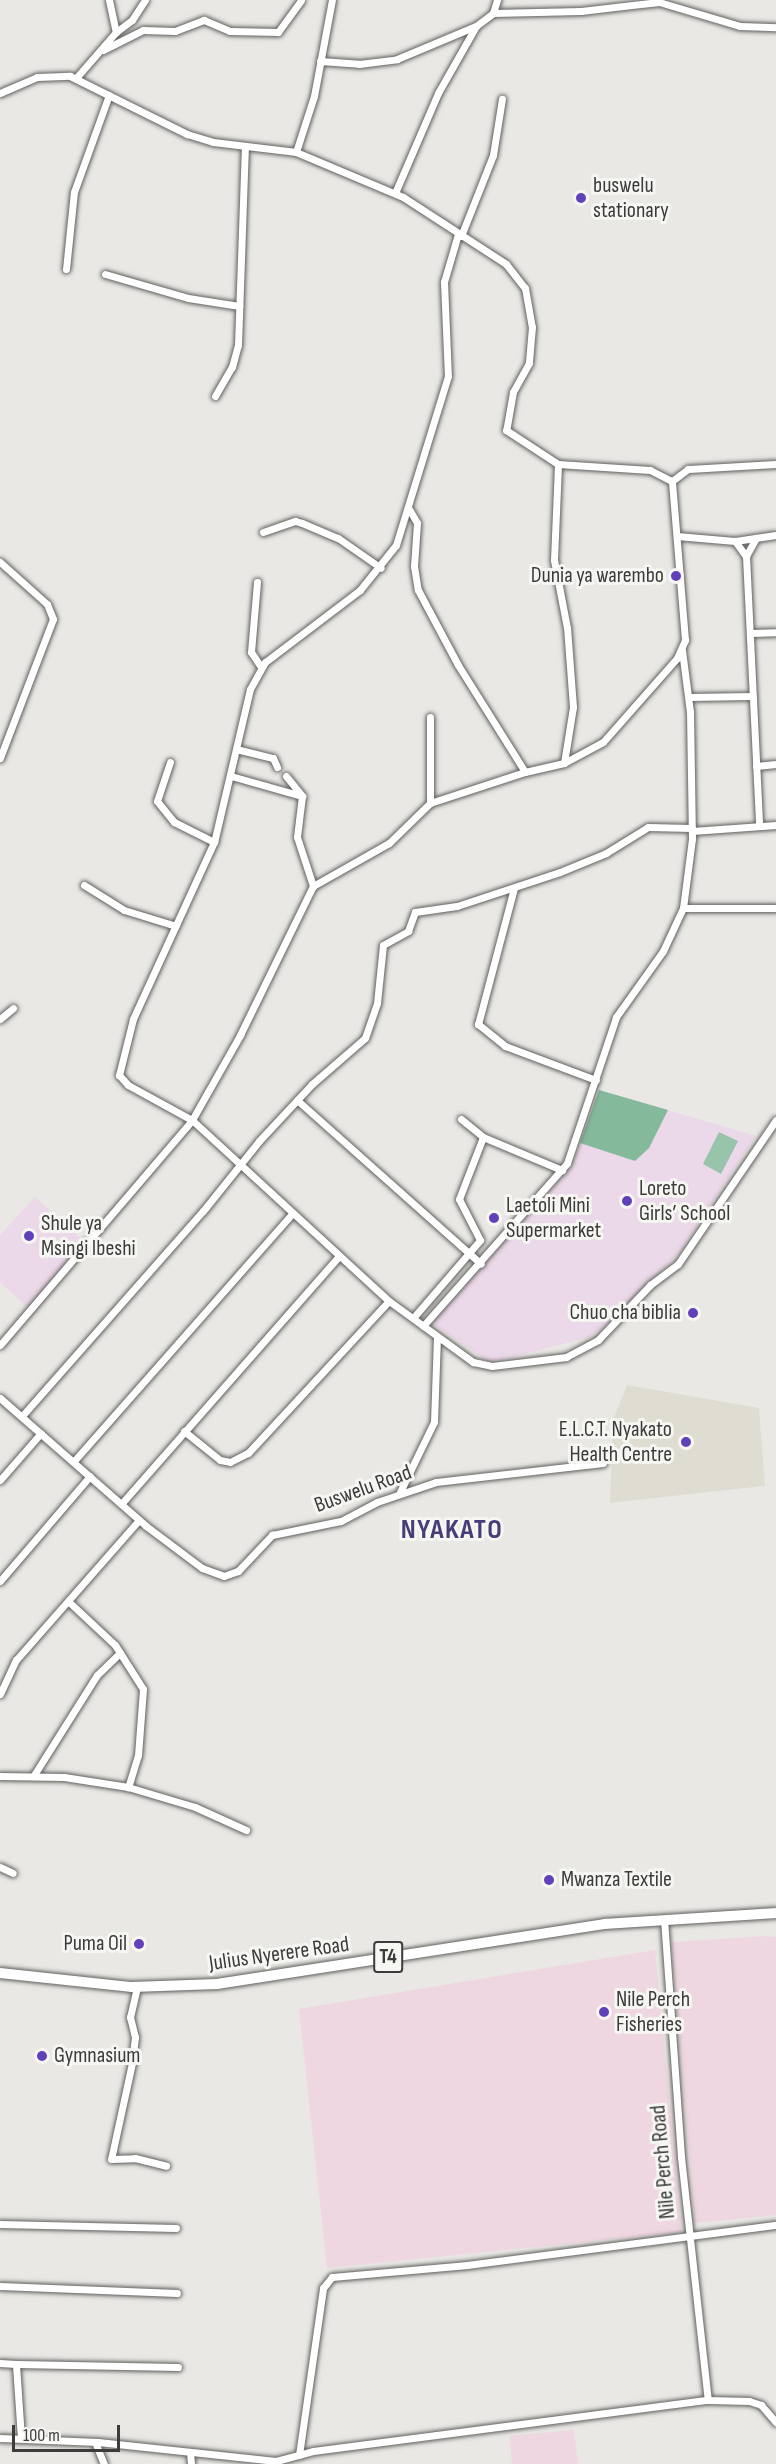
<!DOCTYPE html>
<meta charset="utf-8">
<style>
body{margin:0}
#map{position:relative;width:776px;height:2464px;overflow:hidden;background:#e9e8e5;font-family:"Sofia Sans Condensed",sans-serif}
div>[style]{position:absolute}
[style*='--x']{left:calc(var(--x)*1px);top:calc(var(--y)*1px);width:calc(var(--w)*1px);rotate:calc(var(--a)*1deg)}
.built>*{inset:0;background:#dfddd2}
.industrial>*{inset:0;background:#efd7e2}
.education>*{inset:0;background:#ebd8e8}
.green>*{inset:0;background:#99c4ac}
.forest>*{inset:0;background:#84b99c}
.roads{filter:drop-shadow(0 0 2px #61605d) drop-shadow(0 0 2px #61605d)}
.minor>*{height:7px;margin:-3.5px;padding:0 3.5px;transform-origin:3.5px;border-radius:3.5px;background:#fff}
.highway>*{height:10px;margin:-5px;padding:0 5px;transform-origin:5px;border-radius:5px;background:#fff}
.dots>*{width:16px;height:16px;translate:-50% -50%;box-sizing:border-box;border:3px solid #f6f6f2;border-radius:50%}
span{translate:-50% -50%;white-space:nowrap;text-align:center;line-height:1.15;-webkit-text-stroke:6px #f6f6f2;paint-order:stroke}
.shield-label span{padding:2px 4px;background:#f6f6f2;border:2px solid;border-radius:4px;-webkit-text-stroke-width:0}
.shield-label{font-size:21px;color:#3d3c3b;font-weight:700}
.poi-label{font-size:22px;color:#3d3c3b}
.left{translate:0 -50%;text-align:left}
.right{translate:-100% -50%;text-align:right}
.street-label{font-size:22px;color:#3d3c3b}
.district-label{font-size:28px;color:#483c79;font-weight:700;letter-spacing:1.5px}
.scale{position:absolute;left:12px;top:2425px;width:108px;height:27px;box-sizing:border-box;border:3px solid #3d3c3b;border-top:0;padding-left:8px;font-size:18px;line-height:21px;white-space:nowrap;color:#3d3c3b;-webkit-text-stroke:4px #f6f6f2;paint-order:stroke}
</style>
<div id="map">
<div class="built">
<i style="clip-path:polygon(627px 1385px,759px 1408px,765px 1486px,610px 1503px,613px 1420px)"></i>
</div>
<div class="industrial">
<i style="clip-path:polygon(764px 1936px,776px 1937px,776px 2215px,695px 2223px,672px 1942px)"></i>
<i style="clip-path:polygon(655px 1950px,682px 2232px,327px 2268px,299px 2009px)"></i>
<i style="clip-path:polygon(574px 2430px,578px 2464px,512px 2464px,510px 2436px)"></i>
</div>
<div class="education">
<i style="clip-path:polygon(599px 1090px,756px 1136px,680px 1252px,608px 1324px,590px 1337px,490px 1363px,432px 1323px,573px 1165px)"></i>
<i style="clip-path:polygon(35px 1197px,86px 1243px,27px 1307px,0 1282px,0 1235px)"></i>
</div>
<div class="green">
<i style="clip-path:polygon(719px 1132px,738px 1141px,721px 1174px,703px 1164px)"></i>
</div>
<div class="forest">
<i style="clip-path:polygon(599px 1090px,668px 1110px,649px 1148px,635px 1161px,580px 1143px)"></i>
</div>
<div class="roads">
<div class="minor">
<i style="--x:109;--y:0;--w:33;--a:78"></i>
<i style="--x:493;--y:13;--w:88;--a:-1.3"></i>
<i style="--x:581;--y:11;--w:79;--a:-6.6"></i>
<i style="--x:659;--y:2;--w:84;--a:16.5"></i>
<i style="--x:740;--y:26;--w:36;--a:2"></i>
<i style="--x:103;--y:50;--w:45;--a:-26.6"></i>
<i style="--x:143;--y:30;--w:32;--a:2"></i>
<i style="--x:175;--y:31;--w:31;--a:-21"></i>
<i style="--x:204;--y:20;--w:28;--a:23"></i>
<i style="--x:230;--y:31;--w:48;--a:1.2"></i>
<i style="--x:278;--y:32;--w:39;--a:-54"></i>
<i style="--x:320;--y:61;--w:39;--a:4"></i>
<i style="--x:359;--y:64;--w:38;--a:-7"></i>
<i style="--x:397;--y:59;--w:86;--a:-22.7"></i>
<i style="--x:476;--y:26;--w:21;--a:-37"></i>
<i style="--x:493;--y:13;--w:14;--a:-73"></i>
<i style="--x:76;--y:78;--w:61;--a:-49"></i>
<i style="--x:116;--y:32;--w:20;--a:-37"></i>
<i style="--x:132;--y:20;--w:24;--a:-57"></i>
<i style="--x:0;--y:93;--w:40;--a:-23.4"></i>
<i style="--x:37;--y:77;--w:33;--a:-2"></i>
<i style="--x:70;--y:76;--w:131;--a:26.4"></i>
<i style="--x:187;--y:134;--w:27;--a:17"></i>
<i style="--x:213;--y:142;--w:84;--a:6.9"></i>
<i style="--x:296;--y:152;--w:116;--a:22.8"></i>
<i style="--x:403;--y:197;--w:123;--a:33"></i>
<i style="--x:506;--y:264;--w:31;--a:52"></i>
<i style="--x:525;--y:288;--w:40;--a:80"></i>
<i style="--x:532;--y:327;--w:36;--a:95"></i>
<i style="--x:529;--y:363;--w:33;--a:119"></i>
<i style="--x:513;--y:392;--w:39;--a:100"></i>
<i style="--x:506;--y:430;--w:62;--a:33.2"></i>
<i style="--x:296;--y:152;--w:59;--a:-72.2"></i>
<i style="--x:314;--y:96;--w:98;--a:-79.4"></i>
<i style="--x:395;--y:193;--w:109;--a:-66.7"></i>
<i style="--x:438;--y:93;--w:77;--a:-60.4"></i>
<i style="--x:458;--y:234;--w:50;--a:106.3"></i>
<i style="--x:444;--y:282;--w:94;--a:87.6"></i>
<i style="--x:448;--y:376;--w:177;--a:107.1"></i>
<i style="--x:396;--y:545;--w:58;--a:128.7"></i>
<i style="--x:360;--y:590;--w:119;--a:142.8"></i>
<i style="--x:265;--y:662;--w:31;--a:119"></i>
<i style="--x:250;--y:689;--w:157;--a:103.2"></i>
<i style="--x:214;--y:842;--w:195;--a:114.6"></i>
<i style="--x:133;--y:1019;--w:58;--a:104"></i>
<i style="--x:119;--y:1075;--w:13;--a:48"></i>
<i style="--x:128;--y:1085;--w:73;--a:28.7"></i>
<i style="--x:192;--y:1120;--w:268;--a:42.6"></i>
<i style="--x:389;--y:1301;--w:104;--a:36"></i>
<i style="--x:473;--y:1362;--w:19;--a:12"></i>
<i style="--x:492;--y:1366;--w:75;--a:-6.9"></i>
<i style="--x:566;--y:1357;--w:36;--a:-28"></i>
<i style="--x:598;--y:1340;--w:76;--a:-46.6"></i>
<i style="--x:650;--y:1285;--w:35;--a:-37"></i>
<i style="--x:678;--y:1264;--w:174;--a:-55.8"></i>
<i style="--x:461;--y:236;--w:87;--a:-68.4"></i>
<i style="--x:493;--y:155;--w:57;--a:-80.9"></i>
<i style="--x:66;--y:269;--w:77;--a:-84.1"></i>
<i style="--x:74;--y:192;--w:103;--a:-70.2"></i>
<i style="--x:105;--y:274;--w:86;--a:16.1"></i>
<i style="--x:188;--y:298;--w:52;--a:8.9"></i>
<i style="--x:215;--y:396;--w:34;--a:-60"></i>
<i style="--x:232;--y:367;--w:23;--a:-75"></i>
<i style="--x:238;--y:345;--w:199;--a:-88"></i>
<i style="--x:409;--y:509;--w:16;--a:60"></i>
<i style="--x:417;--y:523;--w:43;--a:94"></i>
<i style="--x:414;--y:566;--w:24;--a:81"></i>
<i style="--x:418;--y:590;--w:85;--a:61.9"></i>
<i style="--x:458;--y:665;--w:126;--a:57.9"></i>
<i style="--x:263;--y:532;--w:34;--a:-19"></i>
<i style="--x:295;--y:521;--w:7;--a:16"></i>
<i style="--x:302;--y:523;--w:39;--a:23"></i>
<i style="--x:338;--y:538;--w:52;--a:34.9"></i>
<i style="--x:677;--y:536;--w:58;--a:4.9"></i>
<i style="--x:735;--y:541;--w:41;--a:-8.3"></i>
<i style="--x:756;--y:538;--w:21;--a:119"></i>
<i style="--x:746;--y:556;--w:269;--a:87.2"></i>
<i style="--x:735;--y:541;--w:19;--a:54"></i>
<i style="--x:0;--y:562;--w:63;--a:41.8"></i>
<i style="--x:47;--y:604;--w:16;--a:68"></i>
<i style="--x:53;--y:619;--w:149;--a:110.9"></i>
<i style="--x:257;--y:582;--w:70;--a:94.9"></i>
<i style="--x:251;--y:652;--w:18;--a:56"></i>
<i style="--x:751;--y:633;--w:25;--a:-2"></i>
<i style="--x:689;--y:697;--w:63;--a:-0.9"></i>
<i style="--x:236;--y:749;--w:38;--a:14"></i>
<i style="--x:273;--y:758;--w:10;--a:66"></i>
<i style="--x:170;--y:762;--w:41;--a:108.4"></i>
<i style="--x:157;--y:801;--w:27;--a:51"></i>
<i style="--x:174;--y:822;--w:45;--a:26.6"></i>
<i style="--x:564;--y:763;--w:57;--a:-80.9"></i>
<i style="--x:573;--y:707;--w:79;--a:-94.3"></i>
<i style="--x:567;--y:628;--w:69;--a:-100.8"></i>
<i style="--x:554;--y:560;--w:96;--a:-87.6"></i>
<i style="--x:558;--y:464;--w:92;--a:3.7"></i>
<i style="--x:650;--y:470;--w:25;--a:27"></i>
<i style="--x:756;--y:766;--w:20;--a:-6"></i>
<i style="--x:231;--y:776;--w:74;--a:15.7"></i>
<i style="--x:286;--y:776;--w:26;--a:51"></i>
<i style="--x:302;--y:796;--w:41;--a:97"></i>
<i style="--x:297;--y:837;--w:52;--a:71.9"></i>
<i style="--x:430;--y:803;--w:86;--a:-90"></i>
<i style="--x:692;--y:831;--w:84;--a:-4.1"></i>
<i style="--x:84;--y:885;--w:47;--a:32"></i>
<i style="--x:124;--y:910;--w:54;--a:17.1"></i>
<i style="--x:514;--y:888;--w:141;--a:104.8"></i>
<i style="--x:478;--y:1024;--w:35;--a:39"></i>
<i style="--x:505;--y:1046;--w:97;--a:20.5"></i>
<i style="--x:683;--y:908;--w:93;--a:0"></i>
<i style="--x:0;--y:1019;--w:17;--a:-40"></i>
<i style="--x:297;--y:1100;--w:246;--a:41.7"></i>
<i style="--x:461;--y:1119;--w:28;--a:39"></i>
<i style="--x:483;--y:1137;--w:86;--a:22.7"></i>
<i style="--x:413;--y:1318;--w:103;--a:-49.3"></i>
<i style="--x:480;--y:1240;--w:46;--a:-117.1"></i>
<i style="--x:459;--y:1199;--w:66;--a:-68.8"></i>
<i style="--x:423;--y:1326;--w:217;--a:-48.5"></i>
<i style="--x:567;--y:1163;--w:154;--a:-71.4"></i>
<i style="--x:616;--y:1017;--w:81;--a:-54.5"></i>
<i style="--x:663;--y:951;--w:47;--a:-65.1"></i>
<i style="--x:683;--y:908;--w:70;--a:-82.6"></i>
<i style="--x:692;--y:839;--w:127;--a:-90.9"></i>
<i style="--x:690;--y:712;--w:63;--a:-97.4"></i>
<i style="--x:0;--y:1345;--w:296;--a:-49.5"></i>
<i style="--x:192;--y:1120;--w:98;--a:-60.5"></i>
<i style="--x:240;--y:1035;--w:166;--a:-63.9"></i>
<i style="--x:313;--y:886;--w:87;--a:-29.5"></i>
<i style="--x:389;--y:843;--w:57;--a:-44.3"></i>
<i style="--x:430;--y:803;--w:100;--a:-18.1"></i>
<i style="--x:525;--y:772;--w:40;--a:-13"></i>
<i style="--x:564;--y:763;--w:44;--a:-28.3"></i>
<i style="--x:603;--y:742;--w:112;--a:-48.6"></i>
<i style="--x:677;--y:658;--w:20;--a:-66"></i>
<i style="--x:685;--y:640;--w:160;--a:-94.7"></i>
<i style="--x:672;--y:481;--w:20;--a:-37"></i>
<i style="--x:688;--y:469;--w:88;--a:-3.3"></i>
<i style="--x:0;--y:1398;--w:194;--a:41.2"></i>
<i style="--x:146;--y:1526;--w:70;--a:36.9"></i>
<i style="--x:202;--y:1568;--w:23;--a:20"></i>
<i style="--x:224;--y:1576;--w:15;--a:-20"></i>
<i style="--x:238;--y:1571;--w:50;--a:-46.6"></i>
<i style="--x:272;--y:1535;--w:70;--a:-11.5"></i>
<i style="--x:341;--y:1521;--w:41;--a:-27.8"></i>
<i style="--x:377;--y:1502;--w:62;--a:-18.7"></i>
<i style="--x:436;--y:1482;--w:168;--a:-6.5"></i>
<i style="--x:22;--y:1416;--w:273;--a:-48.6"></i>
<i style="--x:203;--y:1211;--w:90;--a:-51.3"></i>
<i style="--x:259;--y:1141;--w:78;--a:-47.1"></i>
<i style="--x:312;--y:1084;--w:70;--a:-41"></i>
<i style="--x:365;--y:1038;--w:37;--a:-71"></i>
<i style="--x:377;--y:1003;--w:58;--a:-84.1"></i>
<i style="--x:383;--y:945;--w:29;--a:-29"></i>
<i style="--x:408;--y:931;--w:20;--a:-70"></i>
<i style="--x:415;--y:912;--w:42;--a:-8.1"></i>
<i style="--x:457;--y:906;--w:108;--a:-18.3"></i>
<i style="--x:560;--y:872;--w:50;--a:-22.4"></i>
<i style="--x:606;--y:853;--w:49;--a:-31.8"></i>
<i style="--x:648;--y:827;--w:44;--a:1.3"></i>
<i style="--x:184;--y:1431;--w:46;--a:38.9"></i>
<i style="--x:220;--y:1460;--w:10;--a:11"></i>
<i style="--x:230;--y:1462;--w:20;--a:-27"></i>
<i style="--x:248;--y:1453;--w:207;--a:-47.2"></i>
<i style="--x:74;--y:1461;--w:328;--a:-48.6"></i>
<i style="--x:0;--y:1480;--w:62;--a:-48.9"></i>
<i style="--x:399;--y:1494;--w:80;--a:-64.1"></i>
<i style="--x:434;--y:1422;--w:85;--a:-88"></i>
<i style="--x:122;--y:1503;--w:327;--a:-48.7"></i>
<i style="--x:0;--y:1581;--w:138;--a:-49.4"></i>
<i style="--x:69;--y:1602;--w:63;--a:43.1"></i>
<i style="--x:115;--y:1645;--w:52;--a:57.5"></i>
<i style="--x:143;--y:1689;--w:66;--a:94.3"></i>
<i style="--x:138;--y:1755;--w:34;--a:107"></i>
<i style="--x:0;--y:1694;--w:38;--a:-65"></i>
<i style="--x:16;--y:1660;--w:186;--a:-48.7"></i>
<i style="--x:34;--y:1775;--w:118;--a:-57.8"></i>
<i style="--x:97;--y:1675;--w:32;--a:-44"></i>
<i style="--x:0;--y:1776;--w:64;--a:0.9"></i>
<i style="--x:64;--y:1777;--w:65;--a:8.9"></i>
<i style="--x:128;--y:1787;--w:70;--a:16.6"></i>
<i style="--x:195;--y:1807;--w:56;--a:24.3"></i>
<i style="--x:0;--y:1867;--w:14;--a:25"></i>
<i style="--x:664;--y:1919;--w:239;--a:85.9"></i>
<i style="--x:681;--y:2157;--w:244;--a:83.7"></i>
<i style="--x:137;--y:1987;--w:31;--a:103"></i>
<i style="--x:130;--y:2017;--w:21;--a:76"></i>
<i style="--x:135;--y:2037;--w:26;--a:97"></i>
<i style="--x:132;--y:2063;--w:98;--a:102.3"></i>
<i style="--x:111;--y:2159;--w:24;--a:-2"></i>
<i style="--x:135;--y:2158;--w:32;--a:14"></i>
<i style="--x:0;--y:2224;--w:176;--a:1.3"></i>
<i style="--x:0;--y:2286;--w:177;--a:2.3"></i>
<i style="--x:0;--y:2363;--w:16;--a:4"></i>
<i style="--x:0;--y:2438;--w:98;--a:2.3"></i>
<i style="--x:98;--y:2442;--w:179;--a:6.1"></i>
<i style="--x:276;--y:2461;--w:38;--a:-15"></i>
<i style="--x:313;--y:2451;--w:398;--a:-7.4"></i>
<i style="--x:708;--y:2400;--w:41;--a:1.4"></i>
<i style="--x:749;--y:2401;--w:13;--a:18"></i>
<i style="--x:761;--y:2405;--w:23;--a:49"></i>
<i style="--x:21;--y:2438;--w:74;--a:-93.9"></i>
<i style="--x:16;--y:2364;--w:162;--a:1.1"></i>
<i style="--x:95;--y:2442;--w:24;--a:68"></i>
<i style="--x:190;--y:2452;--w:12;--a:85"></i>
<i style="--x:299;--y:2455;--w:169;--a:-81.8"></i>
<i style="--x:323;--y:2288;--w:14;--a:-51"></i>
<i style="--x:332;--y:2277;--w:136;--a:-5.1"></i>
<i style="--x:467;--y:2265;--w:312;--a:-7.4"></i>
</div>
<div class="highway">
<i style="--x:0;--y:1973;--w:133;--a:6.1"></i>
<i style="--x:132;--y:1987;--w:85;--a:-2"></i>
<i style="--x:217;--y:1984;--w:393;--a:-8.8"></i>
<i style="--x:605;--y:1924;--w:171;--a:-3.7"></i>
</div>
</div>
<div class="dots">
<i style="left:581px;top:198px;background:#6141ba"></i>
<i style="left:676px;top:576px;background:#6141ba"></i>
<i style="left:627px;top:1201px;background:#6141ba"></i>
<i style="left:494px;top:1218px;background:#6141ba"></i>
<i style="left:29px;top:1236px;background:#6141ba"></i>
<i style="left:693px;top:1313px;background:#6141ba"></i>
<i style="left:686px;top:1442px;background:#6141ba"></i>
<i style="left:549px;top:1880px;background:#6141ba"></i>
<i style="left:139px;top:1944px;background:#6141ba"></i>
<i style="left:604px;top:2012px;background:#6141ba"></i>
<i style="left:42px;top:2056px;background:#6141ba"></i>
</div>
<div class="shield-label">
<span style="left:388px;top:1957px">T4</span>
</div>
<div class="poi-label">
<span class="left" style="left:593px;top:198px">buswelu<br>stationary</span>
<span class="right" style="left:664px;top:576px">Dunia ya warembo</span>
<span class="left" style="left:639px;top:1201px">Loreto<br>Girls’ School</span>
<span class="left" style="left:506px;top:1218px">Laetoli Mini<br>Supermarket</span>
<span class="left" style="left:41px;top:1236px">Shule ya<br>Msingi Ibeshi</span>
<span class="right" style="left:681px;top:1313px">Chuo cha biblia</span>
<span class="right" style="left:672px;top:1442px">E.L.C.T. Nyakato<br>Health Centre</span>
<span class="left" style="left:561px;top:1880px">Mwanza Textile</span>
<span class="right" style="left:127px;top:1944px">Puma Oil</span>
<span class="left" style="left:616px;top:2012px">Nile Perch<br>Fisheries</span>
<span class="left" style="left:54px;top:2056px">Gymnasium</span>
</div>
<div class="street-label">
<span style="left:363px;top:1489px;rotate:-20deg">Buswelu Road</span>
<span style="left:279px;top:1954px;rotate:-8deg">Julius Nyerere Road</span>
<span style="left:663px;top:2162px;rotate:-95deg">Nile Perch Road</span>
</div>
<div class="district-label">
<span style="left:452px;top:1530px">NYAKATO</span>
</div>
<div class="scale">100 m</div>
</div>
